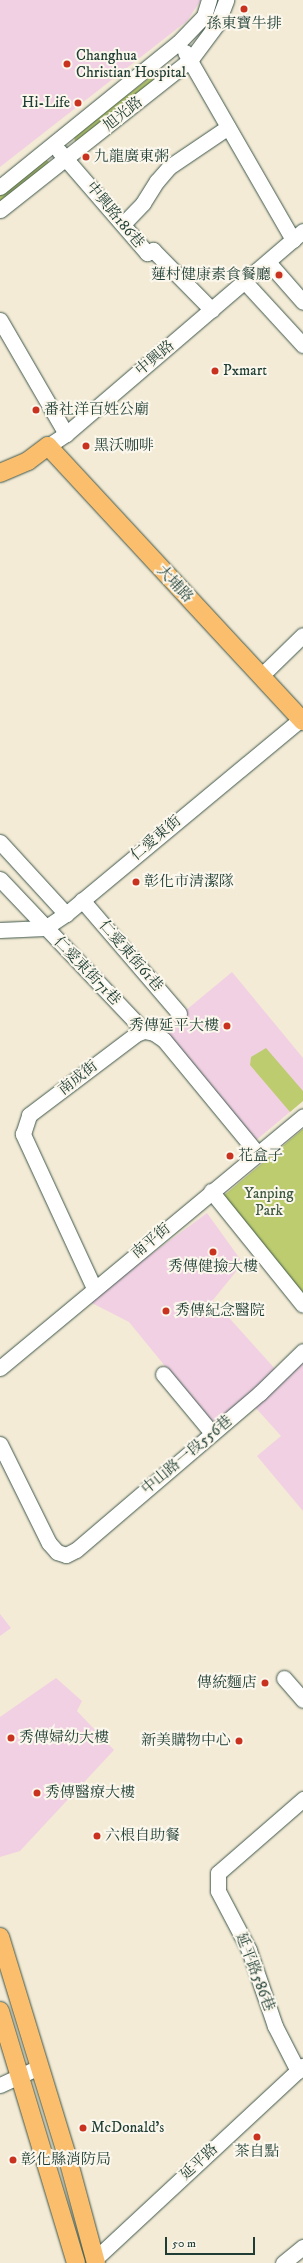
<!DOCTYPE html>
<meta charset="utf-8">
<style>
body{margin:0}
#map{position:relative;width:303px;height:2263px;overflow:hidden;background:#f3ebd5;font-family:"IM FELL DW Pica","Noto Serif TC",serif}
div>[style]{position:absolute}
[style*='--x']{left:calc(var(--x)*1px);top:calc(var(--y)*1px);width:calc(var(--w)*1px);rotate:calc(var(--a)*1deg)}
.built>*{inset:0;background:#f1d0e3}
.green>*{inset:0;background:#bdcc6f}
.roads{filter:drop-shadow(0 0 1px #3f574c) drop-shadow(0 0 1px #3f574c)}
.minor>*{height:15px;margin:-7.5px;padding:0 7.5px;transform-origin:7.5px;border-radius:7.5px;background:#fff}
.major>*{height:18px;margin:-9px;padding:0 9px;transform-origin:9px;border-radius:9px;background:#fabe6d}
.dots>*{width:11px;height:11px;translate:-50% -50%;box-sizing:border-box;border:2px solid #fbf7ec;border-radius:50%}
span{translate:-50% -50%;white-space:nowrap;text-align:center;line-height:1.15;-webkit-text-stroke:4px #fbf7ec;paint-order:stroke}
.poi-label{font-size:15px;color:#1f3d34}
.left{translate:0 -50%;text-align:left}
.right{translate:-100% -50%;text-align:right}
.street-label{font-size:15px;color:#1f3d34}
.park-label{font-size:15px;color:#3f5a40}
.scale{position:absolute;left:165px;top:2237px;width:90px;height:18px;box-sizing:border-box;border:2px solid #1f3d34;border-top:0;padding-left:5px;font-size:12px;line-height:14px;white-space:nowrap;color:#1f3d34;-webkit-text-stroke:3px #fbf7ec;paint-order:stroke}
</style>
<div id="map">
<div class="built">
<i style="clip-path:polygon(0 0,201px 0,187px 21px,0 167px)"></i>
<i style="clip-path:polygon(232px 972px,303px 1058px,303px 1101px,254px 1142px,166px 1035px,177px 1025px,173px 1021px)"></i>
<i style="clip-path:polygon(207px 1213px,243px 1263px,213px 1300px,276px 1370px,214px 1426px,129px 1322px,88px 1301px)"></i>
<i style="clip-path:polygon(303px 1363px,303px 1511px,257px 1456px,281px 1436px,255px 1407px)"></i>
<i style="clip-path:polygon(0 1614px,11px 1628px,0 1636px)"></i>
<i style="clip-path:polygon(56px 1678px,82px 1701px,77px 1711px,114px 1750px,20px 1851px,0 1857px,0 1717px)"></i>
</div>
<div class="green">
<i style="clip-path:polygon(160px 70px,165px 71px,75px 142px,74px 136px)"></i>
<i style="clip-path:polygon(45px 159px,49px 162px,0 203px,0 194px)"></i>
<i style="clip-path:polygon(266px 1048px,303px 1091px,303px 1101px,290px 1112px,250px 1065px,251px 1057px)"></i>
<i style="clip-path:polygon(303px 1129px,303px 1298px,222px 1197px)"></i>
</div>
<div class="roads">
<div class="minor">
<i style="--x:185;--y:52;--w:217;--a:60.1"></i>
<i style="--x:59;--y:151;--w:135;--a:49.2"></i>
<i style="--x:147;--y:253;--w:7;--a:-27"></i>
<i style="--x:153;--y:250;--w:84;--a:45.5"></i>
<i style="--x:0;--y:187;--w:229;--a:-39"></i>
<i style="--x:178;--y:43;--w:37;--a:-46"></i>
<i style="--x:204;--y:16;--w:17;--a:-73"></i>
<i style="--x:0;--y:210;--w:243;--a:-38.3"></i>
<i style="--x:191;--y:59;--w:44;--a:-53.4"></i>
<i style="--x:217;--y:24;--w:26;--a:-69"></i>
<i style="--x:123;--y:224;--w:29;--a:-46"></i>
<i style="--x:143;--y:203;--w:26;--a:-58"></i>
<i style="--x:157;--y:181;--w:18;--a:-49"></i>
<i style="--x:169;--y:167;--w:71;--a:-34.1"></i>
<i style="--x:268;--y:262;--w:53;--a:48.8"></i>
<i style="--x:245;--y:282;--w:86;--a:47.4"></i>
<i style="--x:0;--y:320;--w:132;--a:59.9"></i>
<i style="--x:48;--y:446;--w:22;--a:-34"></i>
<i style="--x:66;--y:434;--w:312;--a:-40.6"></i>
<i style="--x:262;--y:675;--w:57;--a:-44.3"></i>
<i style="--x:0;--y:842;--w:98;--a:47.5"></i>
<i style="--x:0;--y:879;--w:209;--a:46.5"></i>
<i style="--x:82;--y:900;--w:149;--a:49.4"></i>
<i style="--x:0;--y:930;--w:45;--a:-2.5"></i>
<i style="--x:45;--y:928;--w:25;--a:-34"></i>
<i style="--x:66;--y:914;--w:305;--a:-39.7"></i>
<i style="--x:211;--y:1191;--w:146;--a:51.1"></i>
<i style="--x:94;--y:1288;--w:170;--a:-114.8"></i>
<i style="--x:23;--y:1134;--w:20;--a:-72"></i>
<i style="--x:29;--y:1115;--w:134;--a:-37.1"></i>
<i style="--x:136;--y:1034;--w:9;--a:-21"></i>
<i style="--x:144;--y:1031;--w:10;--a:11"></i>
<i style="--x:154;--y:1033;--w:12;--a:35"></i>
<i style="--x:164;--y:1040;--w:146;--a:50.5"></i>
<i style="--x:0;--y:1368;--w:394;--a:-39.7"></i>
<i style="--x:163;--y:1374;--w:77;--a:50.3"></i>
<i style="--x:0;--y:1444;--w:110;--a:63.7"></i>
<i style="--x:49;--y:1543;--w:12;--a:48"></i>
<i style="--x:57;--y:1552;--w:9;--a:18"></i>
<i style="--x:66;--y:1555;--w:11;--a:-27"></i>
<i style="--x:76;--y:1550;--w:242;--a:-40.5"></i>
<i style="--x:260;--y:1393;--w:60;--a:-44.3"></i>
<i style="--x:284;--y:1678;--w:29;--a:49"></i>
<i style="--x:298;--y:2071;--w:51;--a:-117.1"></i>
<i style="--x:275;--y:2026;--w:80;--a:-108.9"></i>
<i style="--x:249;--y:1950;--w:67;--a:-117.7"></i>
<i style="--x:218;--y:1891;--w:18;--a:-90"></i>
<i style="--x:218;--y:1873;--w:113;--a:-41"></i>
<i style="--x:0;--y:2085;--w:43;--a:-24.8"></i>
<i style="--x:95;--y:2259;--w:284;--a:-42.9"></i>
<i style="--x:283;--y:2263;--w:26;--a:-39"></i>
</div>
<div class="major">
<i style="--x:0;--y:473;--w:30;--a:-23"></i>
<i style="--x:28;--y:461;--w:25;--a:-37"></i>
<i style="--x:48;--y:446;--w:375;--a:47.2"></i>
<i style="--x:0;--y:1937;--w:236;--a:73"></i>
<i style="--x:69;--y:2163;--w:104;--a:74.9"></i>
<i style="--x:0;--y:2011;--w:263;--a:73.2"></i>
</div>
</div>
<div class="dots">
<i style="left:244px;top:9px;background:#c8321e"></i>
<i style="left:67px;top:64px;background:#c8321e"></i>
<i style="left:78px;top:103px;background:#c8321e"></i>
<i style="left:86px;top:157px;background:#c8321e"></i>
<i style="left:279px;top:275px;background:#c8321e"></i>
<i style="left:215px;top:371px;background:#c8321e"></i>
<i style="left:36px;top:410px;background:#c8321e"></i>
<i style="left:86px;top:446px;background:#c8321e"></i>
<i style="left:136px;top:882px;background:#c8321e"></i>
<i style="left:227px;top:1026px;background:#c8321e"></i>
<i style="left:230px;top:1156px;background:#c8321e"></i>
<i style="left:213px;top:1252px;background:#c8321e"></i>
<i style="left:166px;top:1311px;background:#c8321e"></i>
<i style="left:265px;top:1683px;background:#c8321e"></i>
<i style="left:11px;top:1738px;background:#c8321e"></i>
<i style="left:239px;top:1741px;background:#c8321e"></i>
<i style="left:37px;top:1793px;background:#c8321e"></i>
<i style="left:97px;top:1836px;background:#c8321e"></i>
<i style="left:83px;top:2128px;background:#c8321e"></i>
<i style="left:257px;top:2137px;background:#c8321e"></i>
<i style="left:13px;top:2160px;background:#c8321e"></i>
</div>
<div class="poi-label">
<span style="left:244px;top:24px">孫東寶牛排</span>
<span class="left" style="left:76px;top:64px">Changhua<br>Christian Hospital</span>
<span class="right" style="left:70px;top:103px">Hi-Life</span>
<span class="left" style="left:94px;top:157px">九龍廣東粥</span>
<span class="right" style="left:271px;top:275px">蓮村健康素食餐廳</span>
<span class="left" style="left:223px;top:371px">Pxmart</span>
<span class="left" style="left:44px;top:410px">番社洋百姓公廟</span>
<span class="left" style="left:94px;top:446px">黑沃咖啡</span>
<span class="left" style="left:144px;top:882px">彰化市清潔隊</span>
<span class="right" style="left:219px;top:1026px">秀傳延平大樓</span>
<span class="left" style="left:238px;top:1156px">花盒子</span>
<span style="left:213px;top:1267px">秀傳健撿大樓</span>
<span class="left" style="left:175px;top:1311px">秀傳紀念醫院</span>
<span class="right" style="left:257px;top:1683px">傳統麵店</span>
<span class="left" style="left:19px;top:1738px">秀傳婦幼大樓</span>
<span class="right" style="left:231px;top:1741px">新美購物中心</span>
<span class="left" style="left:45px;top:1793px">秀傳醫療大樓</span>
<span class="left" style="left:105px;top:1836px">六根自助餐</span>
<span class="left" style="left:91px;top:2128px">McDonald's</span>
<span style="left:257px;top:2152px">茶自點</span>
<span class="left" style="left:21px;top:2160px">彰化縣消防局</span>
</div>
<div class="street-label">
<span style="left:123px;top:114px;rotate:-38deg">旭光路</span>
<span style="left:115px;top:215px;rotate:50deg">中興路186巷</span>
<span style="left:155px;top:358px;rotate:-40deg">中興路</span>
<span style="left:175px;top:584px;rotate:47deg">大埔路</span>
<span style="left:156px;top:838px;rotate:-40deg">仁愛東街</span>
<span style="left:131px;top:956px;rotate:49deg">仁愛東街61巷</span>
<span style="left:87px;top:971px;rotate:46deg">仁愛東街71巷</span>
<span style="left:78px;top:1078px;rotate:-38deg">南成街</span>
<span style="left:151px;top:1241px;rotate:-40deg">南平街</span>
<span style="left:187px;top:1455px;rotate:-40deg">中山路一段556巷</span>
<span style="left:255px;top:1972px;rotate:69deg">延平路586巷</span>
<span style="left:199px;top:2162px;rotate:-43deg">延平路</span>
</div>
<div class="park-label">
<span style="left:269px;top:1202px">Yanping<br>Park</span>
</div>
<div class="scale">50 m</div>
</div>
